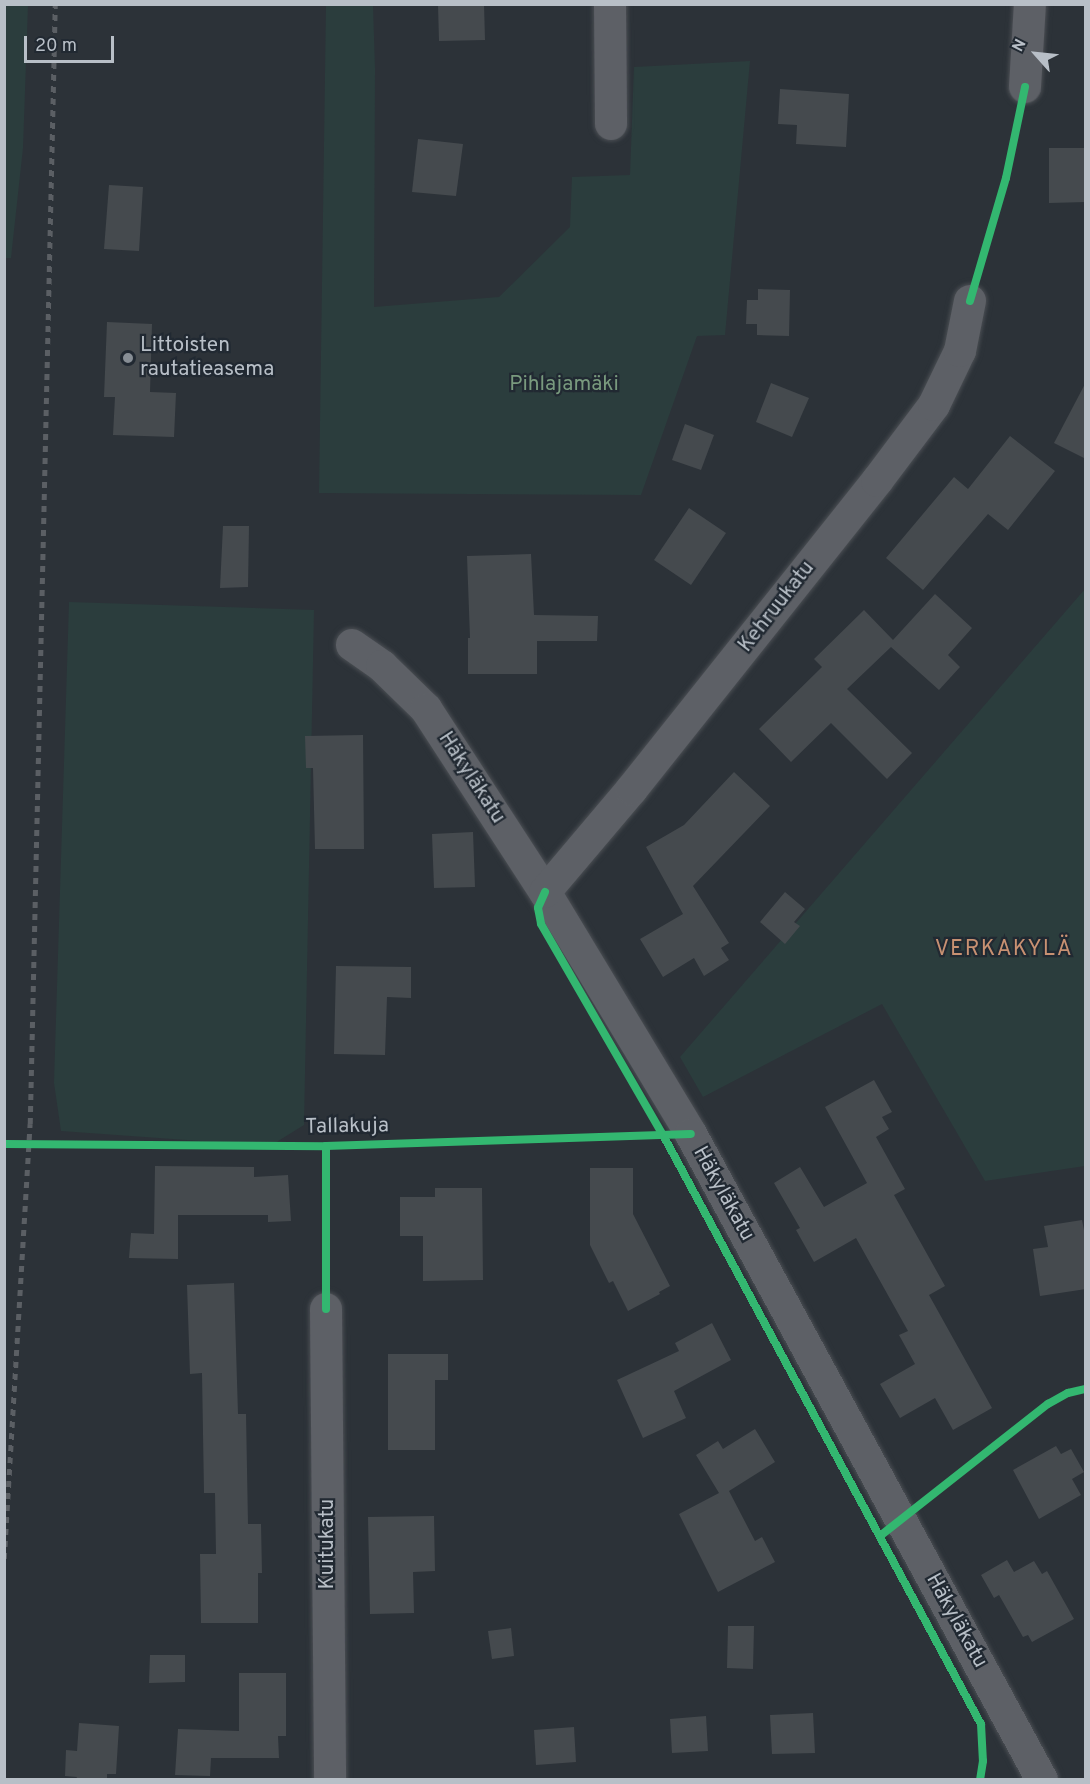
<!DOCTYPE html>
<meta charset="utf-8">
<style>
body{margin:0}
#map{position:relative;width:1090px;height:1784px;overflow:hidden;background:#2c3238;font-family:Overpass,sans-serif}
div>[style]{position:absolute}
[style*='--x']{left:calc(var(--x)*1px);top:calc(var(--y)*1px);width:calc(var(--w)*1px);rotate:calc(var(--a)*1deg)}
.green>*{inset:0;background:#2b3d3d}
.building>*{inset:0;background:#454a4e}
.roads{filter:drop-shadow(0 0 2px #4a4e53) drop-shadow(0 0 2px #4a4e53)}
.minor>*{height:32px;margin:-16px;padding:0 16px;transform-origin:16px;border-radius:16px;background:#5d6066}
.rail>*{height:4.5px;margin-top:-2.25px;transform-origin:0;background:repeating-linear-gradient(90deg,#5b5f64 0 6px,transparent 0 12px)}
.cycleway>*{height:8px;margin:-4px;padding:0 4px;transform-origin:4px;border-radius:4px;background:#33b770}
.dots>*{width:16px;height:16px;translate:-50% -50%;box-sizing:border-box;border:3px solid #212932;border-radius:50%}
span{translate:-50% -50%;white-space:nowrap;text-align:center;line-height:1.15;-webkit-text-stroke:4.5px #212932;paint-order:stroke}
.poi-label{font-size:21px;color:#b8bfc7}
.left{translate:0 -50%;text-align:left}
.park-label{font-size:21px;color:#799a7e}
.street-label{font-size:21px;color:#b8bfc7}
.neighbourhood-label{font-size:22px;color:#c89172;letter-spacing:1.5px}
.frame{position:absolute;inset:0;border:6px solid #b8bfc7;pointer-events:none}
.north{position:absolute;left:1006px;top:24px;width:60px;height:60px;-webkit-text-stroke:4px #212932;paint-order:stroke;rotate:297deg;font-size:16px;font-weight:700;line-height:24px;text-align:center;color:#b8bfc7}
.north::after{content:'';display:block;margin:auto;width:21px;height:27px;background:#b8bfc7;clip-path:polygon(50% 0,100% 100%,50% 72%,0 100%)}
.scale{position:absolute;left:24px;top:36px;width:90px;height:27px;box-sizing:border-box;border:3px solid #b8bfc7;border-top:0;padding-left:8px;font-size:18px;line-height:21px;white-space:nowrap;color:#b8bfc7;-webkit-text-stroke:4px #212932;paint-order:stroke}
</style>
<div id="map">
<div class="green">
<i style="clip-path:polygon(4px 5px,28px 5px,23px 148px,11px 258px,5px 258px)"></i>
<i style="clip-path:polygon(326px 5px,373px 5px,375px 69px,374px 307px,499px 297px,570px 227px,572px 177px,630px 175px,634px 67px,750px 61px,725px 335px,697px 336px,641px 495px,319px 493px)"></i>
<i style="clip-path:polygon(1085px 589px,1085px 1166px,985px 1181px,882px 1004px,703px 1097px,680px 1057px)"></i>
<i style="clip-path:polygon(69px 602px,314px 610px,304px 1125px,270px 1146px,61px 1131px,54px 1083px)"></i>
</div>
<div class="building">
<i style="clip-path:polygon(438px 4px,484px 4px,485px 40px,439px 41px)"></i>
<i style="clip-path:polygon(780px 89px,849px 94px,846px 147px,796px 144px,797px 125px,778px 124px)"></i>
<i style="clip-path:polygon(418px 139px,463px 144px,456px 196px,412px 192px)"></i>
<i style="clip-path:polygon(1049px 148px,1086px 148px,1086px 202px,1049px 203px)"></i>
<i style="clip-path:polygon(109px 185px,143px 187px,139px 251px,104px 249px)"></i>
<i style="clip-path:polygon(758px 289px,790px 290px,789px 336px,757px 335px,757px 324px,746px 324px,747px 300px,758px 300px)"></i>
<i style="clip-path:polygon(107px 322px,152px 324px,150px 392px,176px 393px,174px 437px,113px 435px,115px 397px,104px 397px)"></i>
<i style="clip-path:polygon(1086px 382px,1086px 459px,1054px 443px)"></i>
<i style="clip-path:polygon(771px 383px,809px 398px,792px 437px,756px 422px)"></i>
<i style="clip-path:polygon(685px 424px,714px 435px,701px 470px,672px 460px)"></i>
<i style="clip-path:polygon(1010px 436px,1055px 471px,1008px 530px,988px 514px,923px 590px,886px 558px,954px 477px,968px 489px)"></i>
<i style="clip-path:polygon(689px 508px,726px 533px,691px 585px,654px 560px)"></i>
<i style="clip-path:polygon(223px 526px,249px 526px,248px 587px,220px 588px)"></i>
<i style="clip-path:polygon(531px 554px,534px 615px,598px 616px,597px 641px,537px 641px,537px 674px,468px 674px,468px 638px,470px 638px,467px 556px)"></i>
<i style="clip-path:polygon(935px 594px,972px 628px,948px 655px,960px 667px,939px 690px,891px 647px,847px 689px,912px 753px,887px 779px,831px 723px,791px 762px,759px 729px,822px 667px,814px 659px,864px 610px,893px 640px)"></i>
<i style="clip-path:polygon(363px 735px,364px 849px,315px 849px,313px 768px,306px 768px,305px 736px)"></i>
<i style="clip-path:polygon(734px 772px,770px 806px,693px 886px,729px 943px,721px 948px,729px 960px,704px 976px,694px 958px,663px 977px,640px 939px,683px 914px,646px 847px,684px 825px)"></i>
<i style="clip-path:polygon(473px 832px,475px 887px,434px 888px,432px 834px)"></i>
<i style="clip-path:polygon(785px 892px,805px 909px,794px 922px,800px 926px,785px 944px,760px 922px)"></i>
<i style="clip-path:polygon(336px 966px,411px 967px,411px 998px,387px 997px,385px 1055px,334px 1054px)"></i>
<i style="clip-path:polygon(874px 1080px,892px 1112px,882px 1117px,889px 1129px,876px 1137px,905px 1189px,894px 1195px,945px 1286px,929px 1295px,992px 1408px,953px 1430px,935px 1398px,900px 1418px,880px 1384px,915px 1364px,899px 1335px,908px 1331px,856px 1238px,814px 1262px,796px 1230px,800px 1228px,774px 1183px,800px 1167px,824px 1207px,867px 1183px,825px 1107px)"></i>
<i style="clip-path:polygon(155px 1166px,254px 1167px,254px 1177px,288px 1175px,291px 1221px,268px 1222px,268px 1215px,178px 1215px,178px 1259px,129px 1258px,131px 1233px,154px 1234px)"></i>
<i style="clip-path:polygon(590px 1168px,633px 1168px,633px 1214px,670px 1286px,659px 1292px,660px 1294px,628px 1311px,613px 1281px,609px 1283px,590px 1245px)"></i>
<i style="clip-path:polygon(435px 1188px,482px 1188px,483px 1280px,423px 1281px,423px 1236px,400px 1236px,400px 1197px,435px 1197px)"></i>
<i style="clip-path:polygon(1082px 1220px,1086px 1240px,1086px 1289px,1040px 1296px,1033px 1249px,1048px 1247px,1044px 1226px)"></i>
<i style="clip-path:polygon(234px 1283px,238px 1414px,246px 1414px,248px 1524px,261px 1524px,262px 1573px,258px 1573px,258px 1623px,201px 1623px,200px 1554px,216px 1554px,215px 1493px,204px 1493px,202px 1373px,190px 1374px,187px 1285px)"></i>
<i style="clip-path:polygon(712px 1323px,731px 1360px,674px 1391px,686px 1418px,643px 1438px,617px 1380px,679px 1351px,675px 1343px)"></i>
<i style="clip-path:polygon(388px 1354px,448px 1354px,448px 1380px,435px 1380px,435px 1450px,388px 1450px)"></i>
<i style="clip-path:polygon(755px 1429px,775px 1462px,729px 1491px,755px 1541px,762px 1537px,775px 1562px,718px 1592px,679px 1514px,719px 1493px,696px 1455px,718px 1441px,723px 1449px)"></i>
<i style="clip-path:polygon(1056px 1446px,1061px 1454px,1071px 1449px,1084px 1472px,1072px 1479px,1081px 1495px,1039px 1519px,1013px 1470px)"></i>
<i style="clip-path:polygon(434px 1516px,435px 1571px,413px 1572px,414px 1613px,370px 1614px,368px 1517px)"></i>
<i style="clip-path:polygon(1007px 1560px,1014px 1572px,1034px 1561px,1042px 1574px,1047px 1571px,1074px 1619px,1032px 1642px,1028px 1635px,1023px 1637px,999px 1595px,994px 1598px,981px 1575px)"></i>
<i style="clip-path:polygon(728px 1626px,754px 1626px,753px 1669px,727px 1668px)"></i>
<i style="clip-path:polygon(511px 1628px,514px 1656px,492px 1659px,488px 1631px)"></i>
<i style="clip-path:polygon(150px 1655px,185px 1655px,185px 1682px,149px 1683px)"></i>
<i style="clip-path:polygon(239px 1673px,286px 1673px,286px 1736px,278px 1736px,279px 1758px,211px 1758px,210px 1776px,175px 1775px,178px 1729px,239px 1731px)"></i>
<i style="clip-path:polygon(813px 1713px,815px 1753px,772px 1754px,770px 1715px)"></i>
<i style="clip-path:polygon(706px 1716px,708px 1751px,672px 1753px,670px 1719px)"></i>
<i style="clip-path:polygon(79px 1723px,119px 1726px,116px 1774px,107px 1774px,107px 1779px,76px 1779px,77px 1777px,65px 1776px,66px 1750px,77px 1751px)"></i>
<i style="clip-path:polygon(574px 1727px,576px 1762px,536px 1765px,534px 1730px)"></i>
</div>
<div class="roads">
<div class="minor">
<i style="--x:610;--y:4;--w:120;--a:89.5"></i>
<i style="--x:1025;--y:87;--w:83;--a:-86.6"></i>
<i style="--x:352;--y:645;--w:37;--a:35"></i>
<i style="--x:382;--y:666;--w:62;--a:44.3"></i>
<i style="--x:426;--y:709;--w:218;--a:57"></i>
<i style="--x:545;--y:892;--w:283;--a:58.9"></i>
<i style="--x:691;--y:1134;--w:735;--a:61.48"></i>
<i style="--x:545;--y:892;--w:135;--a:-49.8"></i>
<i style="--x:632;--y:789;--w:394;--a:-51.5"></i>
<i style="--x:877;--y:481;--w:95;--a:-53.1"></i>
<i style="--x:934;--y:405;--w:60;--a:-64.3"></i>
<i style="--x:960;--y:351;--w:51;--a:-78.7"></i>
<i style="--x:326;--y:1309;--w:471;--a:89.5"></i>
</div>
</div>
<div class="rail">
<i style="--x:4;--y:1559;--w:436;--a:-86.6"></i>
<i style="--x:30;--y:1124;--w:1120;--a:-88.72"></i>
</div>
<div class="cycleway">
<i style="--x:970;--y:301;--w:128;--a:-73.7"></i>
<i style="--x:1006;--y:178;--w:93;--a:-78.2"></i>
<i style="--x:545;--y:892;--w:17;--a:114"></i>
<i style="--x:538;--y:908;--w:16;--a:79"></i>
<i style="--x:541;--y:924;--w:244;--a:60"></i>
<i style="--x:663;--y:1135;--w:669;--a:61.64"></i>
<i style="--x:981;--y:1724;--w:37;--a:87"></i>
<i style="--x:983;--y:1761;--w:19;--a:99"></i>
<i style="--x:4;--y:1144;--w:322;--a:0.4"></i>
<i style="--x:326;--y:1146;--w:365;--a:-1.9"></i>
<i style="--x:326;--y:1146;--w:163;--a:90"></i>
<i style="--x:880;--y:1536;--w:214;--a:-38.2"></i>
<i style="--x:1048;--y:1404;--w:23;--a:-29"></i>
<i style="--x:1068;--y:1393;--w:18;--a:-13"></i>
</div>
<div class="dots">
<i style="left:128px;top:358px;background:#878e95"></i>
</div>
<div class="poi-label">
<span class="left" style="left:140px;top:358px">Littoisten<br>rautatieasema</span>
</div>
<div class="park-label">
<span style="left:564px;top:385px">Pihlajamäki</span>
</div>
<div class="street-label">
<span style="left:777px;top:607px;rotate:-52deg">Kehruukatu</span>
<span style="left:471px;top:778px;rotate:57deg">Häkyläkatu</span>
<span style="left:347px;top:1127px;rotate:-1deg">Tallakuja</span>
<span style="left:723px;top:1194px;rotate:61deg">Häkyläkatu</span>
<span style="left:328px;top:1544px;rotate:-90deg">Kuitukatu</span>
<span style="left:956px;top:1621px;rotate:61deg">Häkyläkatu</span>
</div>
<div class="neighbourhood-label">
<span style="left:1004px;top:950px">VERKAKYLÄ</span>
</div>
<div class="frame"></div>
<div class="north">N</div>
<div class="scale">20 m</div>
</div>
